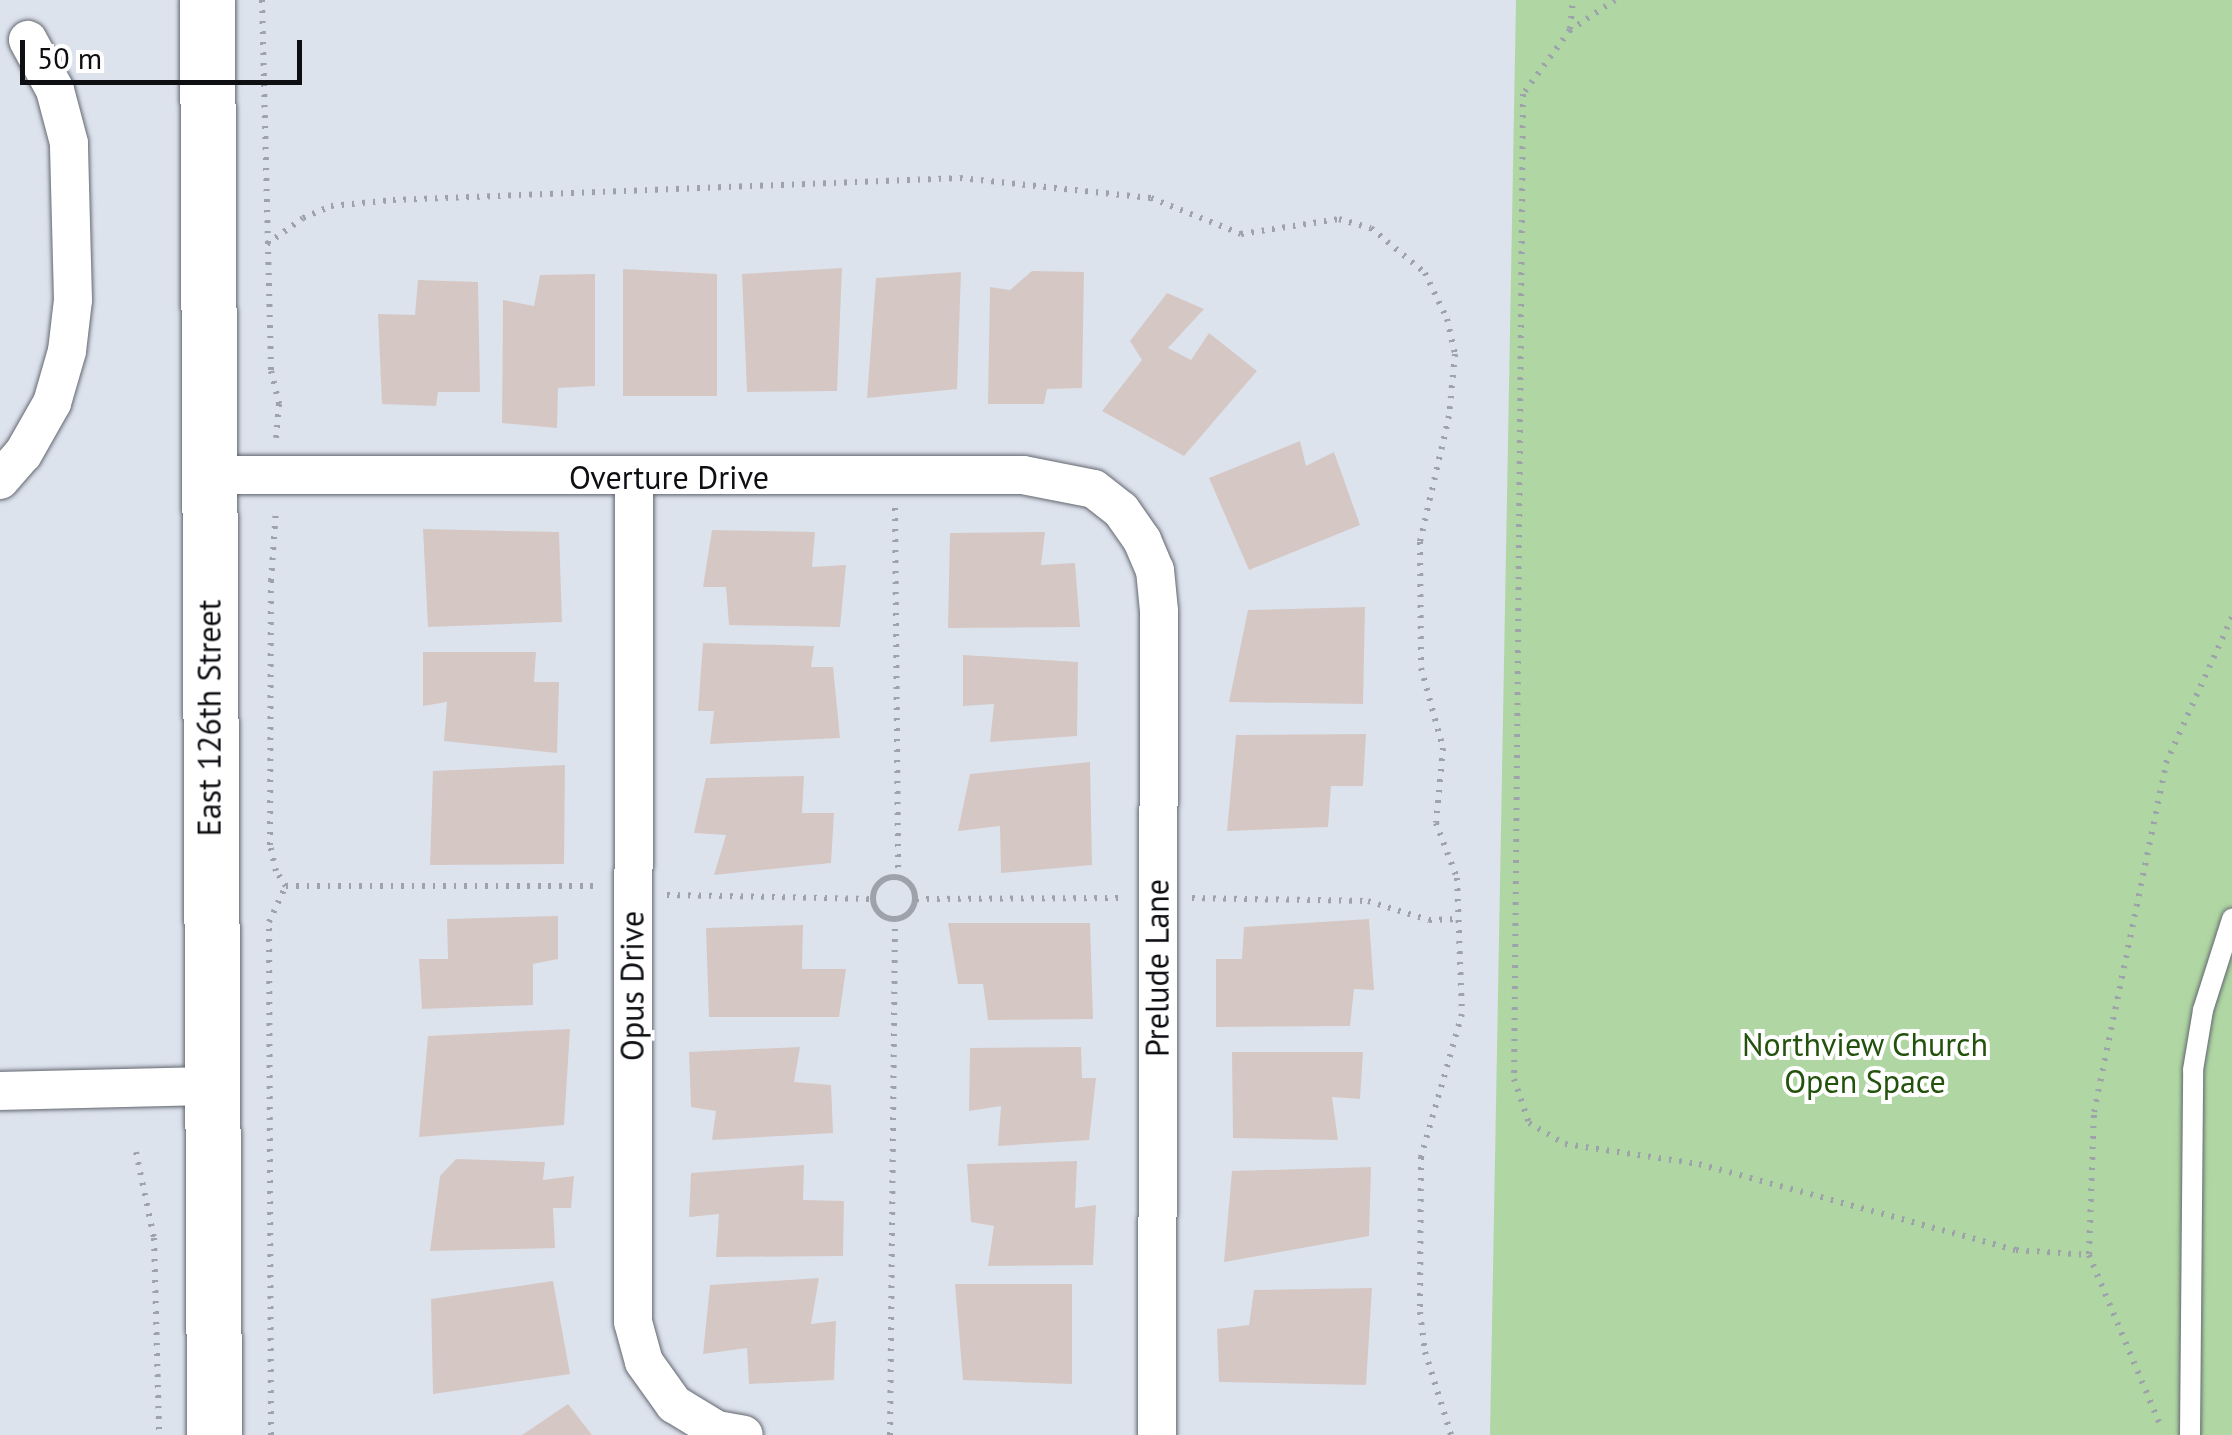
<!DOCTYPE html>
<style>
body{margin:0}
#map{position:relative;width:2232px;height:1435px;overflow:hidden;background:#dde3ed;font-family:"PT Sans",sans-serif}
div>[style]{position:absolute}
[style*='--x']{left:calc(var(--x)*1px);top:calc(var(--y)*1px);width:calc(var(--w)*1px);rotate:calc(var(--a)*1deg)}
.green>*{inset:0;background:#b0d7a3}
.building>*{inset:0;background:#d5c8c4}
.path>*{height:6px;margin-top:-3px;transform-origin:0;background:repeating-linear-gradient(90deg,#9ea2aa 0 2.5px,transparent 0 10.5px)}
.path>.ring{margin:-3px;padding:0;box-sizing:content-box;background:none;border:6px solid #9ea2aa;border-radius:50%}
.roads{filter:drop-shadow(0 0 2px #636770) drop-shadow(0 0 2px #636770)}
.lane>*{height:20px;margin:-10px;padding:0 10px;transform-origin:10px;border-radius:10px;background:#fff}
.street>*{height:38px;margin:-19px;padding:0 19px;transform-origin:19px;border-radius:19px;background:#fff}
.secondary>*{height:55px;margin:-27.5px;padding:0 27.5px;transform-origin:27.5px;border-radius:27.5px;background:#fff}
span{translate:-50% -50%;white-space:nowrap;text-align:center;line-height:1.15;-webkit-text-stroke:8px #fff;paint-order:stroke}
.street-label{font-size:32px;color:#0e0f13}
.park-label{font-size:32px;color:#23520d}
.scale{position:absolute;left:20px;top:40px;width:282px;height:45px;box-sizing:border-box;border:5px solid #0e0f13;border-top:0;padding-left:12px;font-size:30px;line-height:35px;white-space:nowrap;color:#0e0f13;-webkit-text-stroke:8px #fff;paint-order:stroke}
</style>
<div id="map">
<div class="green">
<i style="clip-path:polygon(1516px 0,2232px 0,2232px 1435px,1490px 1435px)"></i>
</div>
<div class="building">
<i style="clip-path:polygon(842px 268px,837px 391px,747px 392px,742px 274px)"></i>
<i style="clip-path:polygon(623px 269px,717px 274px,717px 396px,623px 396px)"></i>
<i style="clip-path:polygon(1032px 271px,1084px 272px,1082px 388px,1047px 389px,1044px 404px,988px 404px,990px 287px,1010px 290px)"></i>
<i style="clip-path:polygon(961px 272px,957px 389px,867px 398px,876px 278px)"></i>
<i style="clip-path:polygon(595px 274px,595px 386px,558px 388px,557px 428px,502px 423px,503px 300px,534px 306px,540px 275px)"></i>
<i style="clip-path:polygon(418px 280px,478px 282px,480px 392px,438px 392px,436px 406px,382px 404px,378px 314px,415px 315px)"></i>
<i style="clip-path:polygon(1167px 293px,1204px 309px,1168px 348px,1191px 360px,1209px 333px,1257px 371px,1184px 456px,1102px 411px,1142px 360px,1130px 341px)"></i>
<i style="clip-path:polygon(1300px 441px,1306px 466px,1334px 452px,1360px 525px,1249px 570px,1209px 478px)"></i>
<i style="clip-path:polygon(423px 529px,559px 532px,562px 622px,428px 627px)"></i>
<i style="clip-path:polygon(712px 530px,815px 532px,812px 567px,846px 565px,840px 627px,729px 625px,726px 587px,703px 587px)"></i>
<i style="clip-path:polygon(1045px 532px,1041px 565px,1075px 563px,1080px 627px,948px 628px,950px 533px)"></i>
<i style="clip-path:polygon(1365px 607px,1363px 704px,1229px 702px,1248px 610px)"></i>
<i style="clip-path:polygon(703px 643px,814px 646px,811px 667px,833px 667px,840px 738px,710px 744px,714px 711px,698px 711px)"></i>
<i style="clip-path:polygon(423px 652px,536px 652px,534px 682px,559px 682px,557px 753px,444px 741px,447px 702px,423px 706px)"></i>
<i style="clip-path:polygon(963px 655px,1078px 662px,1077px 736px,990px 742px,994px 704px,963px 706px)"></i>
<i style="clip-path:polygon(1366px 734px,1363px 786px,1331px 786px,1328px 827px,1227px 831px,1236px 735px)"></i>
<i style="clip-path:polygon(1090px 762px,1092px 865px,1001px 873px,1000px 826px,958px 831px,970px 774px)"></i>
<i style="clip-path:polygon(565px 765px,564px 864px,430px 865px,433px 771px)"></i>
<i style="clip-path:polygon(804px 776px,802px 813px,834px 813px,831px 863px,714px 875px,726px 835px,694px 833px,706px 778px)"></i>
<i style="clip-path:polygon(558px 916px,558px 959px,533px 964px,533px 1005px,422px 1009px,419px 959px,448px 959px,447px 919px)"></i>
<i style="clip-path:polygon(1369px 919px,1374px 990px,1354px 989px,1350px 1026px,1216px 1027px,1216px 959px,1242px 959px,1244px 927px)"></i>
<i style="clip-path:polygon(948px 923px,1090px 923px,1093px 1019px,988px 1020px,983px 984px,958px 984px)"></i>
<i style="clip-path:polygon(803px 925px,802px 969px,846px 969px,839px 1017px,709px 1017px,706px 928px)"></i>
<i style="clip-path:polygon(570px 1029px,564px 1125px,419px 1137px,428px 1036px)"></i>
<i style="clip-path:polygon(800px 1047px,794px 1082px,831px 1085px,833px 1133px,712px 1140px,716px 1111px,691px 1107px,689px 1052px)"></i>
<i style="clip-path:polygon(1081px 1047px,1082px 1078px,1096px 1078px,1089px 1140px,998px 1146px,1001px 1106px,969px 1111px,970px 1048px)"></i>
<i style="clip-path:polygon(1232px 1052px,1363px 1052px,1360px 1099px,1332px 1097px,1338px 1140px,1233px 1138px)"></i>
<i style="clip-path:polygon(456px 1159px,545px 1162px,543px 1180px,574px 1176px,571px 1208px,553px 1208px,555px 1248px,430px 1251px,440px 1176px)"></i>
<i style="clip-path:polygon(1077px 1161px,1075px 1208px,1096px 1205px,1093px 1265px,988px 1266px,994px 1226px,971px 1222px,967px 1164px)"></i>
<i style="clip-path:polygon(804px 1165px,803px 1200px,844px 1201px,843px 1256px,716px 1257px,719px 1214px,689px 1217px,691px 1173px)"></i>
<i style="clip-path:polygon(1371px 1167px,1369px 1236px,1224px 1262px,1232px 1171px)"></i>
<i style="clip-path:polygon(819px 1278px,811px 1324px,836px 1321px,834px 1380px,749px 1384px,747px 1348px,703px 1354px,710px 1285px)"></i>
<i style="clip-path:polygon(553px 1281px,570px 1374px,433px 1394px,431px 1299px)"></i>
<i style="clip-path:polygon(955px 1284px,1072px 1284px,1072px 1384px,963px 1380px)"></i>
<i style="clip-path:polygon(1372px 1288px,1366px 1385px,1219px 1382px,1217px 1329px,1249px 1325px,1254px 1290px)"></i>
<i style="clip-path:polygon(568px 1404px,592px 1435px,522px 1435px)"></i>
</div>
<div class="path">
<i style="--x:262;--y:0;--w:371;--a:88.6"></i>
<i style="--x:271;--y:371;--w:34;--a:76"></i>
<i style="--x:279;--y:404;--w:34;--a:95"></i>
<i style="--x:1615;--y:0;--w:54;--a:146.3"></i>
<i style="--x:1570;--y:30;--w:79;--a:126.3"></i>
<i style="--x:1523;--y:94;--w:985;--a:90.52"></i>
<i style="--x:1514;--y:1079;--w:46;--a:71.2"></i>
<i style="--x:1529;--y:1123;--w:42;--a:30.3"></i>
<i style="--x:1565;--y:1144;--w:135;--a:8.5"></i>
<i style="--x:1699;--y:1164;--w:328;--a:15.2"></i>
<i style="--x:2016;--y:1250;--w:73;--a:3.9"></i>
<i style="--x:2089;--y:1255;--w:184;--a:67.3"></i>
<i style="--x:1570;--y:29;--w:29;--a:-84"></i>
<i style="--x:267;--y:244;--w:44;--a:-35.8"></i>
<i style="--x:303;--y:218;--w:30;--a:-23"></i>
<i style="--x:331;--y:206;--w:62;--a:-5.5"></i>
<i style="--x:393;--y:200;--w:567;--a:-2.22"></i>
<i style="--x:960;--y:178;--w:192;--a:6"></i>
<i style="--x:1151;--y:198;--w:97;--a:21.8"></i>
<i style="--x:1241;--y:234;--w:99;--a:-8.7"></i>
<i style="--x:1339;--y:219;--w:33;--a:16"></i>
<i style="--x:1371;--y:228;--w:70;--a:39.8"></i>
<i style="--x:1425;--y:273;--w:51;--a:64.4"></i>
<i style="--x:1447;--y:319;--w:36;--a:77"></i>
<i style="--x:1455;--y:354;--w:62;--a:95.5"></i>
<i style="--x:1449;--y:416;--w:129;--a:103"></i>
<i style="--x:1420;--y:542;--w:126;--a:89.5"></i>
<i style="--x:1421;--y:668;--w:83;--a:74.6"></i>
<i style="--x:1443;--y:748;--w:75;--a:95.3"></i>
<i style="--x:1436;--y:823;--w:59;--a:69.1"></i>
<i style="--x:1457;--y:878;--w:136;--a:87.9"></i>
<i style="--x:1462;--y:1014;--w:149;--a:106"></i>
<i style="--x:1421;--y:1157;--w:155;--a:90.4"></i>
<i style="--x:1420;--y:1312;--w:40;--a:82.9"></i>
<i style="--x:1425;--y:1352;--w:87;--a:72.6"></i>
<i style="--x:895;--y:508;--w:368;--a:89.5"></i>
<i class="ring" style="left:873px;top:877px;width:36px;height:36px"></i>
<i style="--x:286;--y:886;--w:314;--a:0"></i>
<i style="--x:667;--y:895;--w:205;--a:1.1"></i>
<i style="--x:1192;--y:898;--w:176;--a:1"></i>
<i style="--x:1368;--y:901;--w:64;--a:17.3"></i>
<i style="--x:1429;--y:920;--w:30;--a:-2"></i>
<i style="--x:916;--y:899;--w:209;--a:-0.3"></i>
<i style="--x:136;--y:1152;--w:88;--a:78.2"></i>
<i style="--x:154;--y:1238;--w:197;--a:88.5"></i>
<i style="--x:2089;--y:1254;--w:142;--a:-88"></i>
<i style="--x:2094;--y:1112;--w:356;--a:-78.3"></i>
<i style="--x:2166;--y:763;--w:160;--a:-65.7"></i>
<i style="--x:271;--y:1435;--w:513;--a:-90.22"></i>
<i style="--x:269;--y:922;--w:40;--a:-65"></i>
<i style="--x:286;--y:886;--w:18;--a:-124"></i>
<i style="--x:276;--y:871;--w:27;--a:-103"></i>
<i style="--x:270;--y:845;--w:264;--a:-89.8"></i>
<i style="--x:271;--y:581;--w:71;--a:-86"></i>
<i style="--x:890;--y:1435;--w:515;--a:-89.44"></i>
</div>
<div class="roads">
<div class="lane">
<i style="--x:2190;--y:1435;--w:365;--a:-89.5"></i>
<i style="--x:2193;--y:1070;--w:61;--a:-80.5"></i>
<i style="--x:2203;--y:1010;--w:96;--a:-72.3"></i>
</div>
<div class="street">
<i style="--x:208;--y:475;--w:815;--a:0"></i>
<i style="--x:1023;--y:475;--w:72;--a:11.2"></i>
<i style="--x:1094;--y:489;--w:34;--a:38"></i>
<i style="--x:1121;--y:510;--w:37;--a:55"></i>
<i style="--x:1142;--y:540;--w:33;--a:67"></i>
<i style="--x:1155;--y:570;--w:41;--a:84.4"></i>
<i style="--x:1159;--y:611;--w:824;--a:90.14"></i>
<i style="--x:634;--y:478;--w:844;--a:90.07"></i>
<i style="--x:633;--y:1322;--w:41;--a:74.6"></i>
<i style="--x:644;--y:1362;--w:52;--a:54.5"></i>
<i style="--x:674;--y:1404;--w:50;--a:31.2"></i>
<i style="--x:717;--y:1430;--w:27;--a:10"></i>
<i style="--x:0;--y:480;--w:35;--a:-49"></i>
<i style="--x:23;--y:454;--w:59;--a:-60.4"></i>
<i style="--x:52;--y:403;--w:54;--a:-73.9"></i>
<i style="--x:67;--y:351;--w:51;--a:-83.3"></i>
<i style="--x:73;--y:300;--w:157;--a:-91.5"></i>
<i style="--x:69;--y:143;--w:55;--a:-104.8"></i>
<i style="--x:55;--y:90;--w:57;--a:-118.4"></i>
<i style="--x:0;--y:1091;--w:210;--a:-1.4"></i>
</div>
<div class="secondary">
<i style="--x:207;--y:0;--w:1435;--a:89.72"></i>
</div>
</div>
<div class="street-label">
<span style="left:669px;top:477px">Overture Drive</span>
<span style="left:209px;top:718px;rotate:-90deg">East 126th Street</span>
<span style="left:1157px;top:968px;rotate:-90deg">Prelude Lane</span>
<span style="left:632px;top:986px;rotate:-90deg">Opus Drive</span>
</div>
<div class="park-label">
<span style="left:1865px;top:1063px">Northview Church<br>Open Space</span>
</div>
<div class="scale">50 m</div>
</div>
